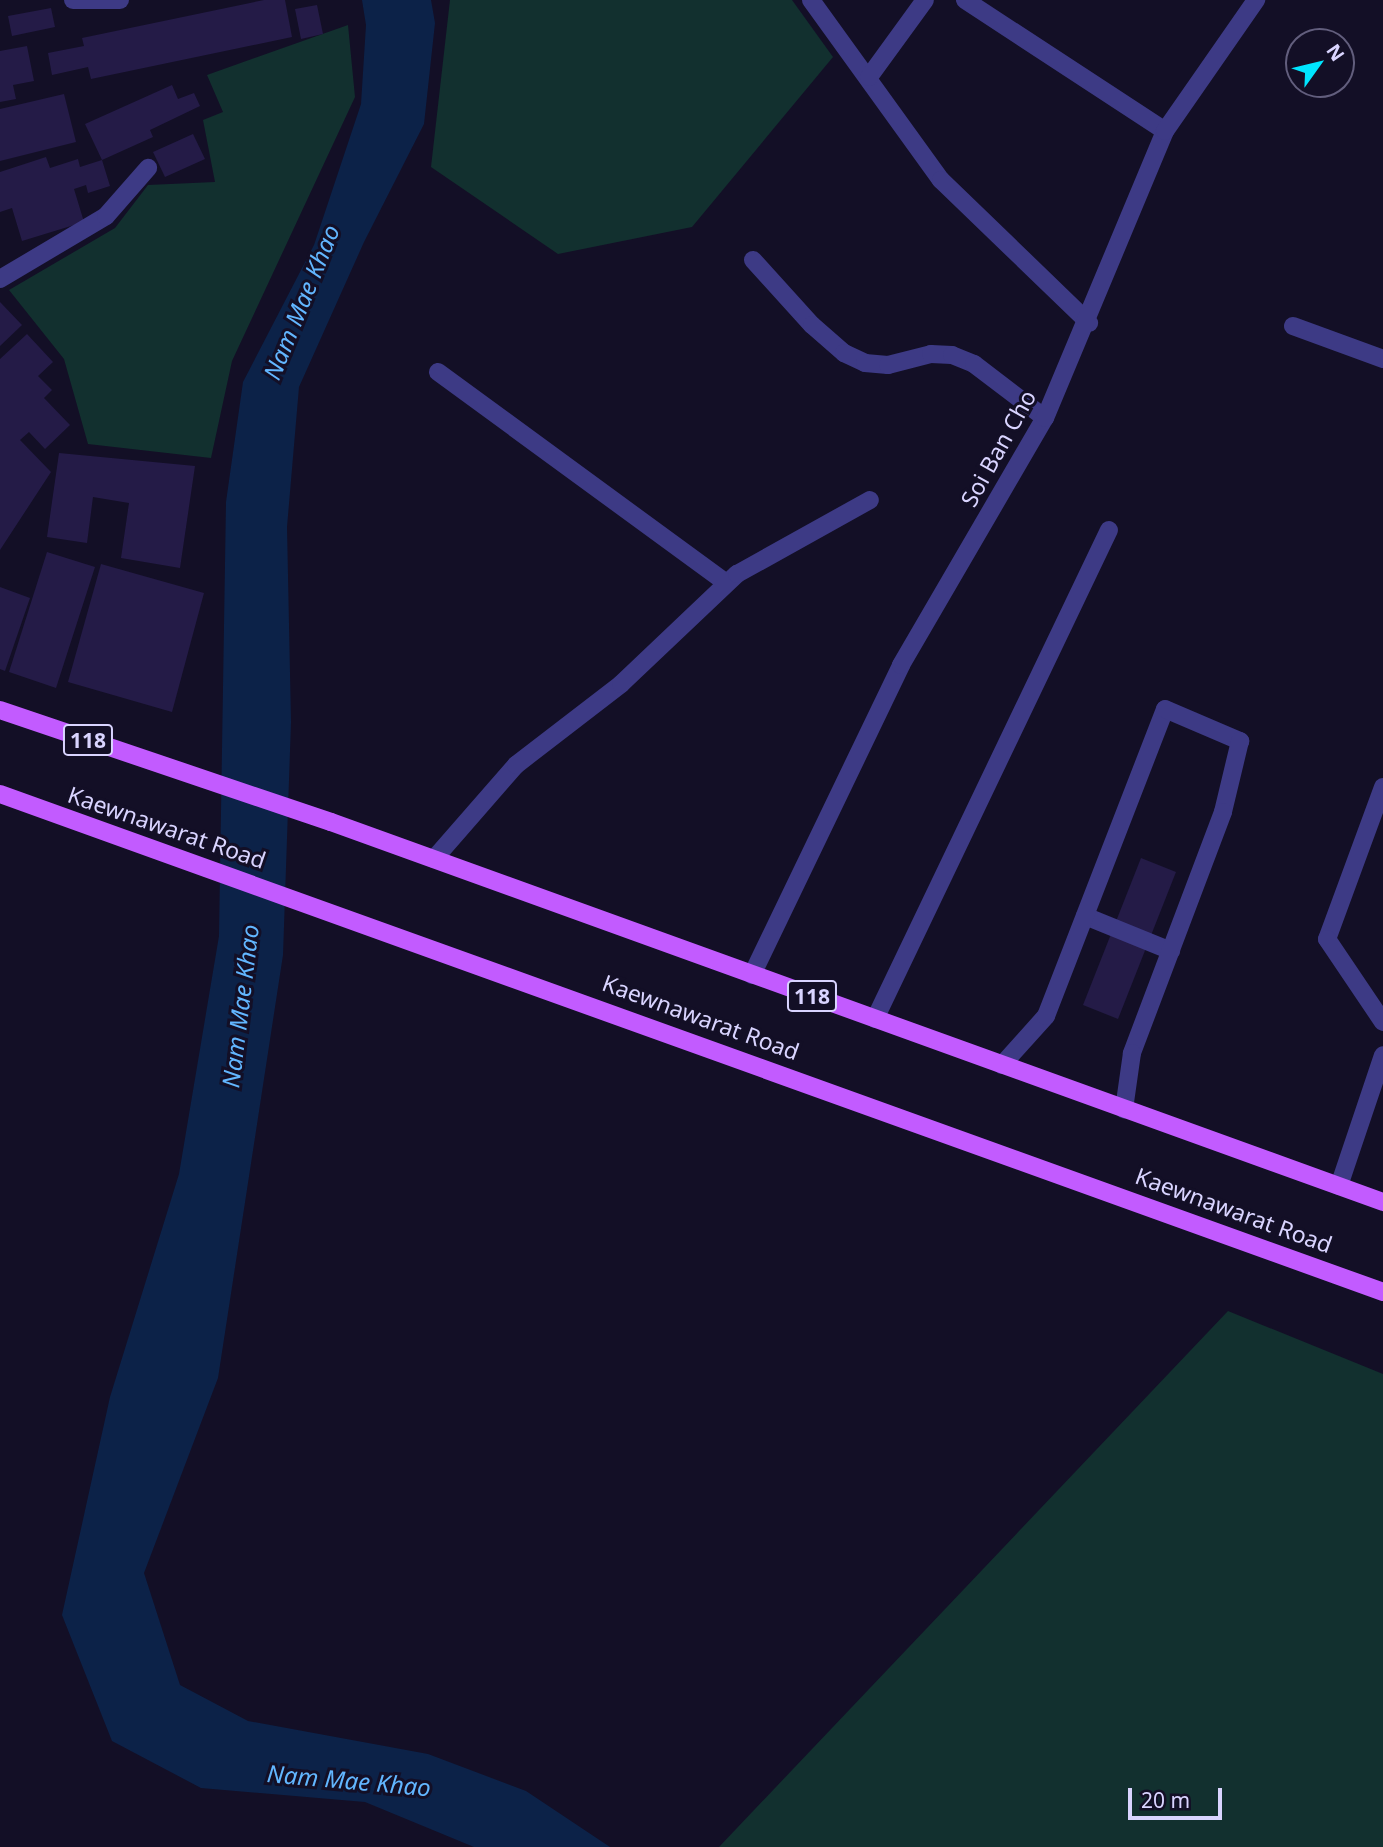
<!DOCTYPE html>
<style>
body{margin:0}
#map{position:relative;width:1383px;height:1847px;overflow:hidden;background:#130f26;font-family:"Noto Sans",sans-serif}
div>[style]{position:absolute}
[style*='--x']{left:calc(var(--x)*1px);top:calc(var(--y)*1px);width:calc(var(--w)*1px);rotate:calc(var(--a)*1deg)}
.green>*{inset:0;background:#12302f}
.water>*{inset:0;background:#0c2248}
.building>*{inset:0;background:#241b47}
.minor>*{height:18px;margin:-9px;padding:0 9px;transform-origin:9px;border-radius:9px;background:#3d3a85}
.major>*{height:18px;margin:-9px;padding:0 9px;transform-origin:9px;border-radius:9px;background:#c25bff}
span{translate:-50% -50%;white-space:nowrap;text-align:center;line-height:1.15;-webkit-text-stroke:6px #130f26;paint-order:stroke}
.shield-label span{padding:2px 5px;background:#130f26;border:2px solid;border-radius:5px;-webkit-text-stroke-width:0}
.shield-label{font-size:21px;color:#d9d4ff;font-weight:700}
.street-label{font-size:23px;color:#d9d4ff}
.water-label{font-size:24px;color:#62b6ff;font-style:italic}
.north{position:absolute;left:1285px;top:28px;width:70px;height:70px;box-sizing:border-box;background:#130f26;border:2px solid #625e7d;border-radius:50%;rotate:56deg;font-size:19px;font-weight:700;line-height:28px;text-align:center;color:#d9d4ff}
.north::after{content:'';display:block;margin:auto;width:24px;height:32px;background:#00e5ff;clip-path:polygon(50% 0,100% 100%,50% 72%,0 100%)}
.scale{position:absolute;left:1128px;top:1788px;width:94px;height:32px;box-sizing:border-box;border:4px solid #d9d4ff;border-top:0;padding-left:9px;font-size:21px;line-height:24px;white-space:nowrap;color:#d9d4ff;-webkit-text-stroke:5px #130f26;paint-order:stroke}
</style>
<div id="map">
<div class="green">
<i style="clip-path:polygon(450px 0,792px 0,833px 57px,692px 227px,558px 254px,431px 167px)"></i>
<i style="clip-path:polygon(348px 25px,355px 97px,232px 361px,211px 458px,88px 444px,64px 359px,9px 290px,115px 228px,148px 185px,215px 182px,203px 120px,223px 112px,207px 75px)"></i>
<i style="clip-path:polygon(1228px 1311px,1383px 1374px,1383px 1847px,719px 1847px)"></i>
</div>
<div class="water">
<i style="clip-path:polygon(362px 0,431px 0,435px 23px,424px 124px,364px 242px,299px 387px,287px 527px,291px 722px,283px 955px,218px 1378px,144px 1573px,180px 1685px,248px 1721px,428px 1754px,526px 1791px,610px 1847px,474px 1847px,365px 1802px,201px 1788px,112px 1741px,62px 1615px,110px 1397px,179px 1174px,219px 936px,226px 502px,243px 382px,314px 245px,361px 104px,366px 25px)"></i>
</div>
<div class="building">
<i style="clip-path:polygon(264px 0,285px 0,292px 37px,91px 79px,88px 67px,52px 75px,48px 53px,84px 46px,82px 38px)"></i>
<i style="clip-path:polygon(317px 5px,323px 34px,301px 39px,295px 9px)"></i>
<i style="clip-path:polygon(51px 8px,55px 27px,12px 36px,8px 16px)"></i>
<i style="clip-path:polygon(27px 46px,34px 81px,13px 85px,16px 99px,0 102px,0 51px)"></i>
<i style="clip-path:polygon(172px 85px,178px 99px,194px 93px,200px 106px,150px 130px,153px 137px,102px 160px,85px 124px)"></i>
<i style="clip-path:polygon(64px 94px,76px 142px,0 161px,0 109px)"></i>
<i style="clip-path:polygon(193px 134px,205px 159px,165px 177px,153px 152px)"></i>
<i style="clip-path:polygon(46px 157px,50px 168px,78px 159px,80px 167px,102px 160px,110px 186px,88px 193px,86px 185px,74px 189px,84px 222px,22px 241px,12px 208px,0 212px,0 172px)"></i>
<i style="clip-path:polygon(0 302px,22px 325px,0 346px)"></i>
<i style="clip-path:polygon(27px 334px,53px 362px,38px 376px,52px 390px,44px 398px,70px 425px,45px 449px,29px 432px,20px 440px,51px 472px,0 550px,0 359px)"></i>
<i style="clip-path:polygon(59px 453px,195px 466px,180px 568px,121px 558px,129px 503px,93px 497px,87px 543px,47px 537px)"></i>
<i style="clip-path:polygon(47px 552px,95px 567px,56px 688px,9px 672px)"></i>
<i style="clip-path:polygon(101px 564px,204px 593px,172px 712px,68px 682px)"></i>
<i style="clip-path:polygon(0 587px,30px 598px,5px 671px,0 669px)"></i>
<i style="clip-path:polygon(1141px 858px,1176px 872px,1118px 1019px,1083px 1005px)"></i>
</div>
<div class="minor">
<i style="--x:73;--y:0;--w:47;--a:0"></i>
<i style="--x:811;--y:0;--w:222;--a:54.2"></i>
<i style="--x:941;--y:180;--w:206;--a:44"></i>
<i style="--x:965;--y:0;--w:239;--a:33.2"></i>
<i style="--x:869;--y:77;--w:95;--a:-54"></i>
<i style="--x:753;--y:260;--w:88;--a:47.8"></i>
<i style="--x:812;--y:325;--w:43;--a:41.2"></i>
<i style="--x:844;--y:353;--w:23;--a:25"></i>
<i style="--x:865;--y:363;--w:23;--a:5"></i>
<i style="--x:888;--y:365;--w:44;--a:-14.3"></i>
<i style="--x:931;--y:354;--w:21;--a:3"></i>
<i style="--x:952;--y:355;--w:24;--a:22"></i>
<i style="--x:974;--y:364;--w:89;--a:37.3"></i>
<i style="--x:0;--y:279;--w:123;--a:-30.7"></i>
<i style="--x:106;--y:216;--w:64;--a:-48.8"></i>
<i style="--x:1293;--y:326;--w:96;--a:20.1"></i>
<i style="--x:438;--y:372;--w:357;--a:36.2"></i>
<i style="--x:1383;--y:787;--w:162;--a:110.2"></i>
<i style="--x:1327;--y:939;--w:100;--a:56"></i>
<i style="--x:434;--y:859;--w:125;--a:-48.9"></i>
<i style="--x:516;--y:765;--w:133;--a:-37.6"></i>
<i style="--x:621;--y:684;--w:160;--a:-43.5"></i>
<i style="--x:737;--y:574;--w:152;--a:-29.1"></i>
<i style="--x:1085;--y:916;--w:93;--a:22.1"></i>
<i style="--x:752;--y:975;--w:344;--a:-64.3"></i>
<i style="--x:901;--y:665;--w:286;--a:-59.8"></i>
<i style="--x:1045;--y:418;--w:311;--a:-67.3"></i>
<i style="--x:1165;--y:131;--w:160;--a:-55.2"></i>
<i style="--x:875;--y:1019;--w:542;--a:-64.43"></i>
<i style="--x:1002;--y:1065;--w:66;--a:-48.1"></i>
<i style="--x:1046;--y:1016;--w:329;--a:-68.8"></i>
<i style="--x:1165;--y:709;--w:82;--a:23.1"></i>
<i style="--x:1240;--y:741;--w:73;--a:103.5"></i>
<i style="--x:1223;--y:812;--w:258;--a:110.7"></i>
<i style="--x:1132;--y:1053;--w:57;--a:98.1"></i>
<i style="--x:1339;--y:1186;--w:138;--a:-71.4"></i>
</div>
<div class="major">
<i style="--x:0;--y:710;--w:349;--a:18.7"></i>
<i style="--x:331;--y:822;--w:1119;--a:19.86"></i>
<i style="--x:0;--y:794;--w:1470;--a:19.8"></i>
</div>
<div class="shield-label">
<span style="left:88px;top:740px">118</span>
<span style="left:812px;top:996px">118</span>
</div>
<div class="street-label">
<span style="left:998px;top:448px;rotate:-61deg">Soi Ban Cho</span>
<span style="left:167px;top:827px;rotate:19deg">Kaewnawarat Road</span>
<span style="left:701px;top:1017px;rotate:20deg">Kaewnawarat Road</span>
<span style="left:1234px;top:1210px;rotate:20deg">Kaewnawarat Road</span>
</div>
<div class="water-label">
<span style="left:301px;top:302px;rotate:-68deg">Nam Mae Khao</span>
<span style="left:240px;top:1006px;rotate:-83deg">Nam Mae Khao</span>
<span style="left:349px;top:1780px;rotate:5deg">Nam Mae Khao</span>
</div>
<div class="north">N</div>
<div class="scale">20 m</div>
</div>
